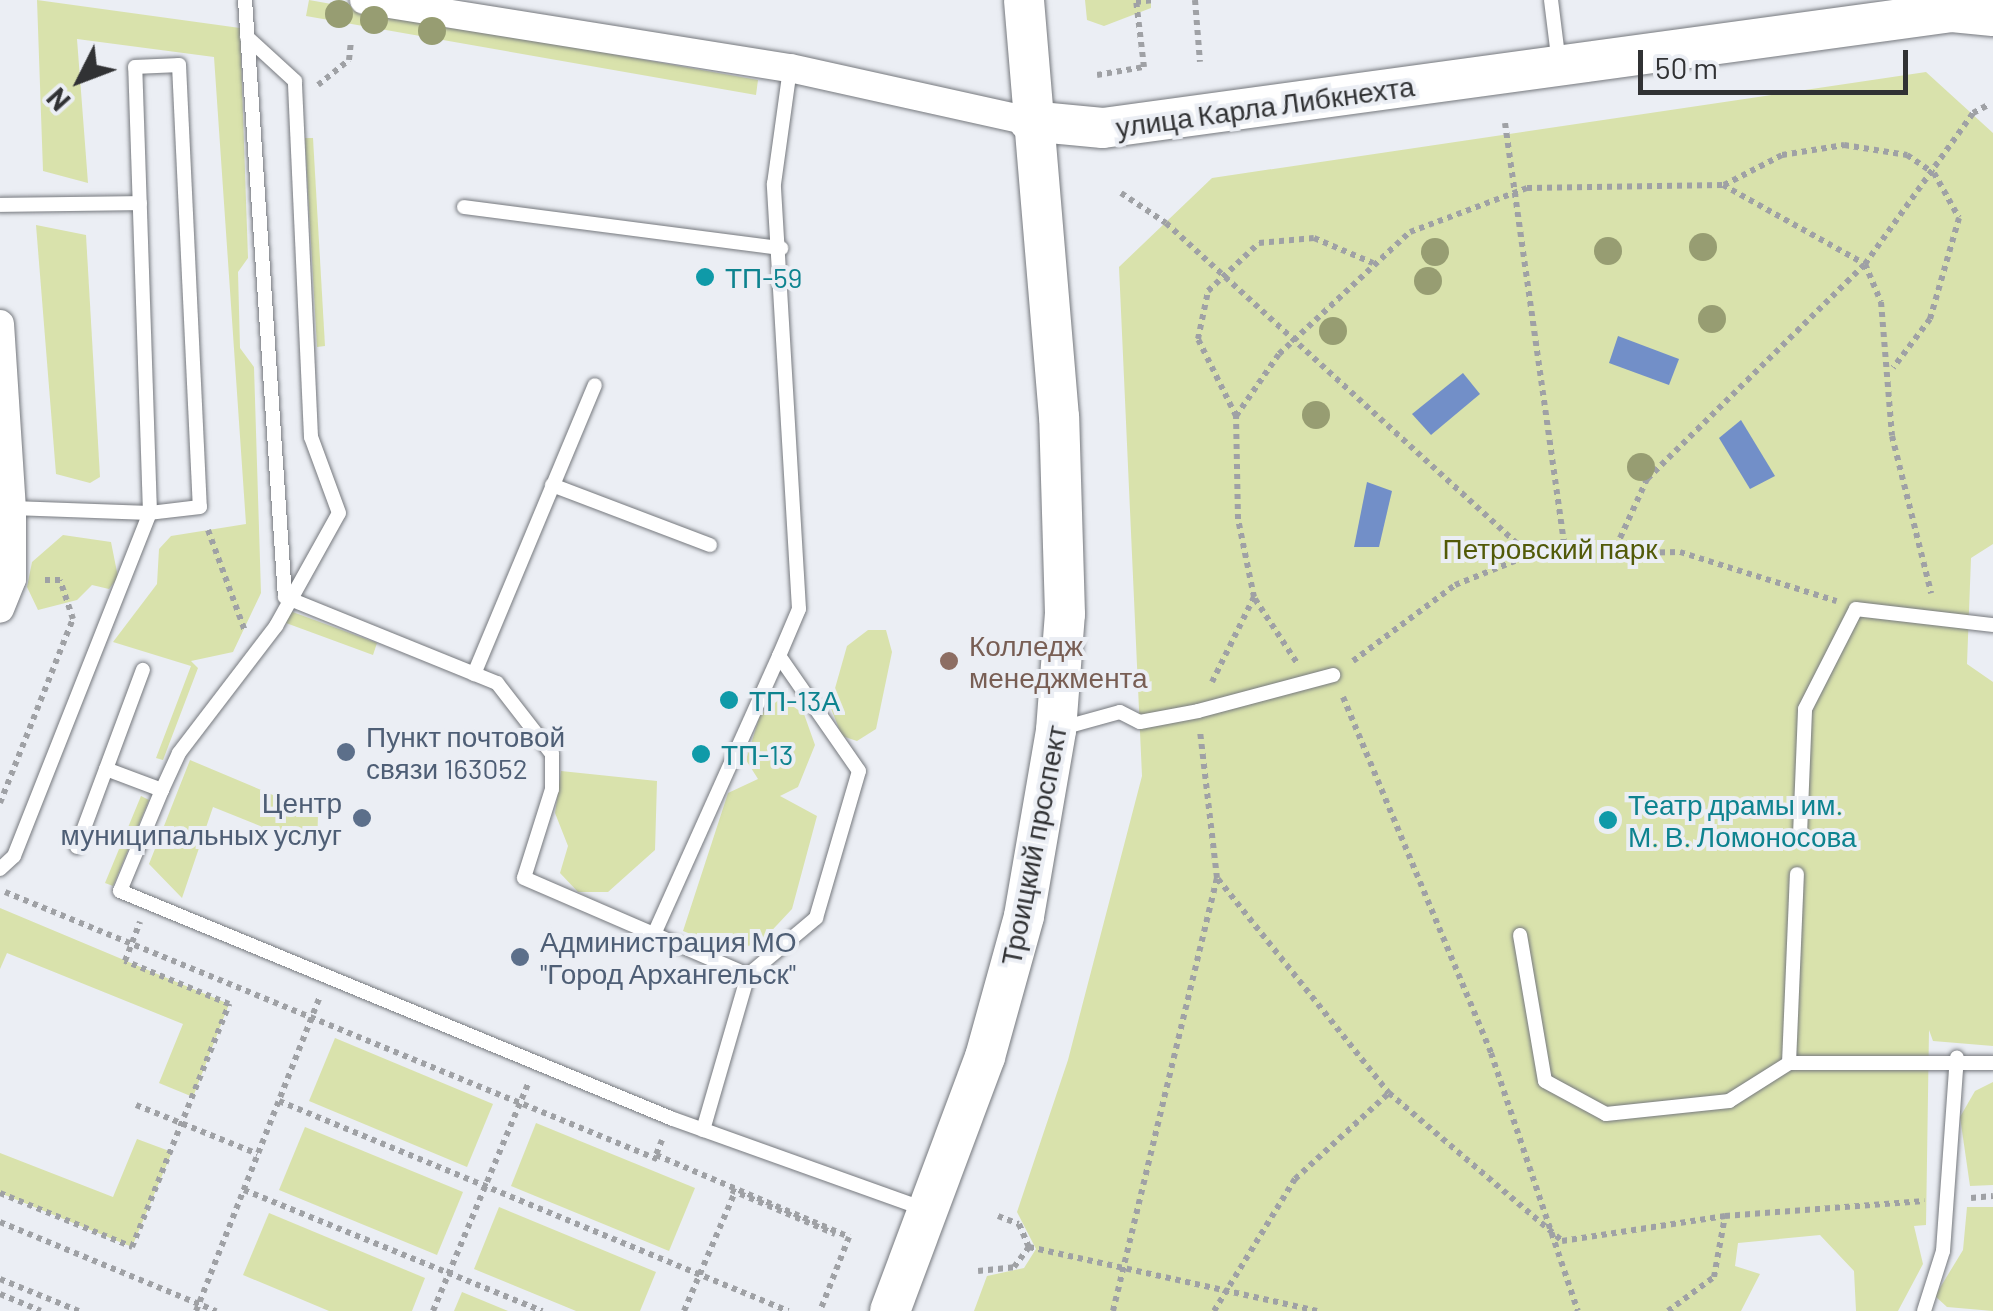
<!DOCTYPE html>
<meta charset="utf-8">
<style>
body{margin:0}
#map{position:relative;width:1993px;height:1311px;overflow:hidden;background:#ebeef4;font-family:Barlow,sans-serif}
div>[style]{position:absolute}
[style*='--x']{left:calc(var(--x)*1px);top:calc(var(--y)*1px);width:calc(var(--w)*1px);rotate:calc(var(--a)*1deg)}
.green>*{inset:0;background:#d9e2ac}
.water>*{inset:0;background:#728fc8}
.path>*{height:6px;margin-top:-3px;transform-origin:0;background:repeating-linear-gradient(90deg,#9fa1a5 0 5px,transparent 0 10px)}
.roads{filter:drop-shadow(0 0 2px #76797e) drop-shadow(0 0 2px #76797e)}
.lane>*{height:14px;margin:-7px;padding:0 7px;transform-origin:7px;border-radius:7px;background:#fff}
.street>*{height:28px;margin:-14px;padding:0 14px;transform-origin:14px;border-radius:14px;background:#fff}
.secondary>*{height:40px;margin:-20px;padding:0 20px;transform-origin:20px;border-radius:20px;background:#fff}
.trees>*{width:28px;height:28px;margin:-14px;border-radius:50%;background:#979d72}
.dots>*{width:28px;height:28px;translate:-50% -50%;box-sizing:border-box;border:5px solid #ebeef4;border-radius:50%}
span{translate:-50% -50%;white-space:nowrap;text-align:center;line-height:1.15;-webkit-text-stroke:8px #ebeef4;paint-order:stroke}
.street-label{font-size:28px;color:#313234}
.culture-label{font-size:28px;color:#0d838f}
.left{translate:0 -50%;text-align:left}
.park-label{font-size:28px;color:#525a08}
.education-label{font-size:28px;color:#785e54}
.service-label{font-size:28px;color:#4e5e75}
.right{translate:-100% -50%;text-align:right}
.north{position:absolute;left:30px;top:30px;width:100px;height:100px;-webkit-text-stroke:8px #ebeef4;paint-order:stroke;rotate:228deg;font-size:28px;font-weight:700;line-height:40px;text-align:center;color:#313234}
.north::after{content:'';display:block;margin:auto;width:35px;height:45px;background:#313234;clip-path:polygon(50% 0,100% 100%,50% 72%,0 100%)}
.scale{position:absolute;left:1638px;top:50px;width:270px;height:45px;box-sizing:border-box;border:5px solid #313234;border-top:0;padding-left:12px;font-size:30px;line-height:35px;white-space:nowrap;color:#313234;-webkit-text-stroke:8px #ebeef4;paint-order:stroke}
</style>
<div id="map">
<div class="green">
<i style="clip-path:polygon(37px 0,240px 28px,248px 258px,238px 272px,240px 348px,254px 367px,261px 593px,233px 652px,191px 661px,198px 668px,163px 760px,156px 758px,191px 666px,113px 642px,157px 584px,159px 549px,171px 536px,246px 524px,214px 57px,77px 39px,88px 183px,43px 171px)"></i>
<i style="clip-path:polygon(309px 0,758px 80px,756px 95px,306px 16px)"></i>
<i style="clip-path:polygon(1085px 0,1151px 0,1151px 8px,1104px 26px,1087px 20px)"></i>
<i style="clip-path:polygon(1926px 72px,1993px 133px,1993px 544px,1971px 558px,1967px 664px,1993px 682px,1993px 1046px,1933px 1041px,1929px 1030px,1926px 1225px,1914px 1226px,1923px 1264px,1898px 1311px,1856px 1311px,1854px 1271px,1820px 1235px,1738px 1243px,1735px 1266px,1760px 1274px,1741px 1311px,974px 1311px,987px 1276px,1024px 1268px,1036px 1249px,1017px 1212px,1068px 1060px,1142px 776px,1119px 267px,1212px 178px)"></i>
<i style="clip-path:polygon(305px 138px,313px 138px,325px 346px,317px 347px)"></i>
<i style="clip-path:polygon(36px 225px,86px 235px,100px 477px,90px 483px,56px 474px)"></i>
<i style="clip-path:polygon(63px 535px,111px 542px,118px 577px,109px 589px,92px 585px,77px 600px,38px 610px,27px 587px,32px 562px)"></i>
<i style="clip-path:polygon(290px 611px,377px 643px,373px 655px,286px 623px)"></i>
<i style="clip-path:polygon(868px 630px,886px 630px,892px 652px,876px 729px,857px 741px,842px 736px,830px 706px,847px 646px)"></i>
<i style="clip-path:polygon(781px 698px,804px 714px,815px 745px,798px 787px,780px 796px,817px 816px,792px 909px,760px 943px,731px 950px,683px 931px,728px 793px,758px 779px,746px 760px,760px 715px)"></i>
<i style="clip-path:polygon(190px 760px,318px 814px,317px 849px,213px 807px,182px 898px,149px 864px)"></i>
<i style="clip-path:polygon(561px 771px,657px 781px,655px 850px,608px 892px,578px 892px,560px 873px,568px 846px,555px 813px)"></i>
<i style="clip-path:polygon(141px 796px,149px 800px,113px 886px,105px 883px)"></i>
<i style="clip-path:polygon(0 908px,229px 1004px,193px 1097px,159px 1083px,183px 1024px,7px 953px,0 969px)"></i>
<i style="clip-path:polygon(335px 1038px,493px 1104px,467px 1167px,309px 1101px)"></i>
<i style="clip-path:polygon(1993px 1082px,1993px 1185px,1970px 1186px,1960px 1117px,1975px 1091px)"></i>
<i style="clip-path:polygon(536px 1123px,695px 1188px,669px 1251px,511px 1186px)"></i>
<i style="clip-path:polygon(305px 1127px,463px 1192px,437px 1255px,279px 1190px)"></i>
<i style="clip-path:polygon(137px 1139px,172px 1152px,132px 1247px,0 1193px,0 1153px,113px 1197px)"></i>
<i style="clip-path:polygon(499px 1207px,656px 1272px,640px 1311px,576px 1311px,474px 1269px)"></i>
<i style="clip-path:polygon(1967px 1207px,1993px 1207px,1993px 1311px,1947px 1307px,1935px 1296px,1963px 1250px)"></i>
<i style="clip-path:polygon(269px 1213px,425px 1278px,412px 1311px,329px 1311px,243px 1275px)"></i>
<i style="clip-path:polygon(462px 1292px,508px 1311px,454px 1311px)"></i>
</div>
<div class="water">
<i style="clip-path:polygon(1618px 336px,1679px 359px,1669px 385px,1609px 363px)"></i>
<i style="clip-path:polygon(1463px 373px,1480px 394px,1431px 435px,1412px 414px)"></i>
<i style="clip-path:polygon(1741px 420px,1775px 476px,1750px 489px,1719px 438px)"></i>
<i style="clip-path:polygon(1367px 482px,1392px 491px,1379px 547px,1354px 547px)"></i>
</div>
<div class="path">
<i style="--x:1195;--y:0;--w:62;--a:85.4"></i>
<i style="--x:1136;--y:2;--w:18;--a:-6"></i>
<i style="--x:1097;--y:75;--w:48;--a:-9.7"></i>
<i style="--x:1144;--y:67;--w:67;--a:-96.8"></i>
<i style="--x:318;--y:85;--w:40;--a:-39"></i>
<i style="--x:349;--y:60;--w:19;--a:-84"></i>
<i style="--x:1505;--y:123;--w:431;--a:82"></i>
<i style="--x:1724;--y:185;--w:65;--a:-27.3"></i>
<i style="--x:1782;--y:155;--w:63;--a:-9.2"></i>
<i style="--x:1844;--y:145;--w:64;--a:9"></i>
<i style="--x:1907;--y:155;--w:32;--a:34"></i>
<i style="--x:1934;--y:173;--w:51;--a:60.9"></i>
<i style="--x:1959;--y:218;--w:105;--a:106"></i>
<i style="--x:1930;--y:319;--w:61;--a:127.1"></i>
<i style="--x:1121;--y:193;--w:54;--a:33.7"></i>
<i style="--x:1166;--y:223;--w:493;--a:42.4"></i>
<i style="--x:1236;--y:416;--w:75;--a:-55.3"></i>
<i style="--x:1279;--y:354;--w:179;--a:-43"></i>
<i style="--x:1410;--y:232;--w:125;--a:-20.6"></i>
<i style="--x:1527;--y:188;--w:196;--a:-0.9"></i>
<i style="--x:1723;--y:185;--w:162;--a:29.1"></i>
<i style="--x:1865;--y:264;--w:41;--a:67.2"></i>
<i style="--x:1881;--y:302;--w:134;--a:85.3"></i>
<i style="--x:1892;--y:436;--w:162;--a:76"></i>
<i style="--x:208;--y:530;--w:108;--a:69.9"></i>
<i style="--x:1616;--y:547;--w:75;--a:-65.5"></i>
<i style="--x:1647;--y:479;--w:306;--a:-44.6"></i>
<i style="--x:1865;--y:264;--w:186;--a:-54.4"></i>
<i style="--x:1973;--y:113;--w:17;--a:-28"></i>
<i style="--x:1255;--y:599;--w:77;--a:56.7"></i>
<i style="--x:1353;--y:661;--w:127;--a:-36.7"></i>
<i style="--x:1455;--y:585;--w:81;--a:-21.8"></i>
<i style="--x:1530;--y:555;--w:150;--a:-1.1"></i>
<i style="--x:1680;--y:552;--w:164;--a:17.4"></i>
<i style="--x:1212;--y:682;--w:95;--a:-63.7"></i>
<i style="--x:1254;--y:597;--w:80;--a:-101.6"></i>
<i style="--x:1238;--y:519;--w:103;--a:-91.1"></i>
<i style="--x:1236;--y:416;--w:86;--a:-116.3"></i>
<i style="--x:1198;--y:339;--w:49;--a:-78.2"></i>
<i style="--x:1208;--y:291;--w:70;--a:-43.3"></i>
<i style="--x:1259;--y:243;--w:55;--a:-5.2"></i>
<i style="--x:1314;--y:238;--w:64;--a:23"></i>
<i style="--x:1343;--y:697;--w:386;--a:67.4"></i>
<i style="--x:1491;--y:1053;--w:272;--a:71.4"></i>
<i style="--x:0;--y:803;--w:198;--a:-68.4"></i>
<i style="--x:73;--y:619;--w:41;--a:-108.4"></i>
<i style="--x:60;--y:580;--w:19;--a:180"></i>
<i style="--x:1218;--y:879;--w:274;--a:51.4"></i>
<i style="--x:1389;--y:1093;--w:228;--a:40.5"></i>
<i style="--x:1562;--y:1241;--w:165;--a:-8.7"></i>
<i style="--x:5;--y:892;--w:707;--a:22.28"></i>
<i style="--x:279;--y:1101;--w:551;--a:22.42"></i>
<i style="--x:136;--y:1105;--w:131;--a:21.9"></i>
<i style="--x:662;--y:1140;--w:16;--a:112"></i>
<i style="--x:656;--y:1155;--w:210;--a:23"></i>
<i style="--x:849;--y:1237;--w:79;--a:111.4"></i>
<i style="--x:244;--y:1190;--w:322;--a:22.1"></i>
<i style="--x:731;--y:1190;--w:113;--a:22.9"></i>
<i style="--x:0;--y:1193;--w:143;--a:22.2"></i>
<i style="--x:132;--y:1247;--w:262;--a:-68.2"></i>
<i style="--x:229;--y:1004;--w:113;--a:-157.5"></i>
<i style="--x:125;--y:961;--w:42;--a:-69"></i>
<i style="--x:1971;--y:1198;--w:22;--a:-5"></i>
<i style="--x:998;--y:1216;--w:22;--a:21"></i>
<i style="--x:1019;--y:1224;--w:25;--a:67"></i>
<i style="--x:1029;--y:1247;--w:295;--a:12.5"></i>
<i style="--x:0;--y:1222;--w:234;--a:22.4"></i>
<i style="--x:978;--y:1271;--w:36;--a:-6"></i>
<i style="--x:1014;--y:1267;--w:25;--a:-53"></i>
<i style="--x:0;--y:1279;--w:85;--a:22.1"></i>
<i style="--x:0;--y:1294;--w:44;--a:22.5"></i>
<i style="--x:196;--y:1311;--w:339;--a:-68.5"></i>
<i style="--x:433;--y:1311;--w:246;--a:-67.3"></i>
<i style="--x:684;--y:1311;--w:129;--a:-66.8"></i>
<i style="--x:1113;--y:1311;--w:445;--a:-76.5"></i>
<i style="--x:1217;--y:878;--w:148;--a:-96.6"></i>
<i style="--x:1214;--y:1311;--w:155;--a:-58.5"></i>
<i style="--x:1295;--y:1179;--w:127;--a:-42.5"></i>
<i style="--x:1668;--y:1311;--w:57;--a:-36.5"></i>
<i style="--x:1714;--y:1277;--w:62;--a:-79.8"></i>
<i style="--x:1725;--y:1216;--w:200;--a:-4.3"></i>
</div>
<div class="roads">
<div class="lane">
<i style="--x:245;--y:0;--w:598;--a:86.17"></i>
<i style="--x:1551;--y:0;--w:64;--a:82.9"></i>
<i style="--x:0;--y:205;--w:140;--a:-0.8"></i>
<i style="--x:464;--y:207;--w:320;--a:7.4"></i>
<i style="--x:552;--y:485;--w:169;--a:20.8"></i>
<i style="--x:285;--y:597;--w:229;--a:22.1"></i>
<i style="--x:497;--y:683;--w:90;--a:52.2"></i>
<i style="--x:552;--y:754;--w:35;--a:90"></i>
<i style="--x:552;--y:789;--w:93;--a:107.5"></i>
<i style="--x:524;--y:878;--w:244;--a:23.4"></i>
<i style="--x:474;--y:674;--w:313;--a:-67.3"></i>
<i style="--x:1062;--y:728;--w:60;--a:-15.4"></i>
<i style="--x:1120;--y:712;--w:22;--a:27"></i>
<i style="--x:1140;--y:722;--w:59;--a:-10.7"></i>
<i style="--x:1198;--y:711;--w:140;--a:-14.9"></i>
<i style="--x:106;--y:769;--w:60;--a:20.6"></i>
<i style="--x:162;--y:790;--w:41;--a:-65.3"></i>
<i style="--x:179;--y:753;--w:160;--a:-52.6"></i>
<i style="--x:276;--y:626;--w:129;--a:-60.9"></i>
<i style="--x:339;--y:513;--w:81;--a:-110.2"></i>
<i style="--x:311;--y:437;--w:356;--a:-92.6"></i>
<i style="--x:295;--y:81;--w:65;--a:-137.5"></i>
<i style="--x:162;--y:790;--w:109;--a:112.6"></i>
<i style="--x:120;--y:891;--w:598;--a:22.41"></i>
<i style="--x:673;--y:1119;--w:267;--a:19.7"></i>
<i style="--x:1800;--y:835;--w:126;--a:-87.7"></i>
<i style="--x:1805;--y:709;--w:112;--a:-63"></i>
<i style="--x:1856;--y:609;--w:138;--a:6.7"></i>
<i style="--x:77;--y:847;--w:189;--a:-69.6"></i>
<i style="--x:0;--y:869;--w:19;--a:-43"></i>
<i style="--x:14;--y:856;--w:369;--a:-68.4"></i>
<i style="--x:150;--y:513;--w:446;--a:-91.9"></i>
<i style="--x:135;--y:67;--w:44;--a:-2.6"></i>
<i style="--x:179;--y:65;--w:442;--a:87.3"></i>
<i style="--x:200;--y:507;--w:50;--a:173.2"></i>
<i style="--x:150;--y:513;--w:138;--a:-177.9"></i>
<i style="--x:655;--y:932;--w:303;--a:-65.8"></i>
<i style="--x:1520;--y:935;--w:148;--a:80.3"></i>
<i style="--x:1545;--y:1081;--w:69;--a:28.4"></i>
<i style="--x:1606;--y:1114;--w:124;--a:-6"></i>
<i style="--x:1729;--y:1101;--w:71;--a:-32.3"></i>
<i style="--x:1789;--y:1063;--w:204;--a:0"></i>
<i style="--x:1789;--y:1063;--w:189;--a:-87.6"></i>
<i style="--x:703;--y:1130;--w:161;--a:-73.8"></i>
<i style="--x:748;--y:975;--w:89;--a:-40"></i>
<i style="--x:816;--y:918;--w:153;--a:-73.7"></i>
<i style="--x:859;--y:771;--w:140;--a:-124.8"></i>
<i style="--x:779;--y:656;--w:51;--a:-66.9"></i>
<i style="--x:799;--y:609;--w:426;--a:-93.4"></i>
<i style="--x:774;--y:184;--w:117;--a:-82.1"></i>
<i style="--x:1924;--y:1311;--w:63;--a:-72.4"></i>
<i style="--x:1943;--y:1251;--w:194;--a:-85.9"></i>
</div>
<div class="street">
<i style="--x:364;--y:0;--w:431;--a:9.1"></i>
<i style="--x:790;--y:68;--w:245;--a:12.5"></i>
<i style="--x:0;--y:324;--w:184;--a:86.3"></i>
<i style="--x:12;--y:508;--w:71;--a:90"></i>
<i style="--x:12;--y:579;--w:32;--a:112"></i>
</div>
<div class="secondary">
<i style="--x:1029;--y:121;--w:74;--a:5.4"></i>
<i style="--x:1103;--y:128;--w:857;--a:-7.78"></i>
<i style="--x:1952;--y:12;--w:41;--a:5.6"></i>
<i style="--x:890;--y:1311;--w:271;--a:-69.5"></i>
<i style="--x:985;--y:1057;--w:146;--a:-74.5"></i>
<i style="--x:1024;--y:916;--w:189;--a:-80.2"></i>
<i style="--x:1056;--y:730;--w:116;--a:-85.6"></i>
<i style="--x:1065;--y:614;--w:197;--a:-91.7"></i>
<i style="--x:1059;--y:417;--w:418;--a:-94.8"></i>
</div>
</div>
<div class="trees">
<i style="left:339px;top:14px"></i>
<i style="left:374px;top:20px"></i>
<i style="left:432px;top:31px"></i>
<i style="left:1703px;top:247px"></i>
<i style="left:1608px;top:251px"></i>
<i style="left:1435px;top:252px"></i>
<i style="left:1428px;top:281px"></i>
<i style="left:1712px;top:319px"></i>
<i style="left:1333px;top:331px"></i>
<i style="left:1316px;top:415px"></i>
<i style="left:1641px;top:467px"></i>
</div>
<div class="dots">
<i style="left:705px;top:277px;background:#0f9aa8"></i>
<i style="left:949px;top:661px;background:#8d6e63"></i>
<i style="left:729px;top:700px;background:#0f9aa8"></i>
<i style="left:346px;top:752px;background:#5c6f8a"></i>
<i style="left:701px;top:754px;background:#0f9aa8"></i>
<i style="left:362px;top:818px;background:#5c6f8a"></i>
<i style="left:1608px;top:820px;background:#0f9aa8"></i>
<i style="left:520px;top:957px;background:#5c6f8a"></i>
</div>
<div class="street-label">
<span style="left:1265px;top:106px;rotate:-8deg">улица Карла Либкнехта</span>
<span style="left:1033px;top:845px;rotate:-79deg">Троицкий проспект</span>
</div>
<div class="culture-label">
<span class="left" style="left:725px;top:277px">ТП-59</span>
<span class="left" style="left:749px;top:700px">ТП-13А</span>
<span class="left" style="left:721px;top:754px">ТП-13</span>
<span class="left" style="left:1628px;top:820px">Театр драмы им.<br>М. В. Ломоносова</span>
</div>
<div class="park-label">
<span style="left:1550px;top:548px">Петровский парк</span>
</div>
<div class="education-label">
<span class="left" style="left:969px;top:661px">Колледж<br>менеджмента</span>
</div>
<div class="service-label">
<span class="left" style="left:366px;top:752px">Пункт почтовой<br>связи 163052</span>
<span class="right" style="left:342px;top:818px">Центр<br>муниципальных услуг</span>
<span class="left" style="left:540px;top:957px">Администрация МО<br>"Город Архангельск"</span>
</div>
<div class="north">N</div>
<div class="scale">50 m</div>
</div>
